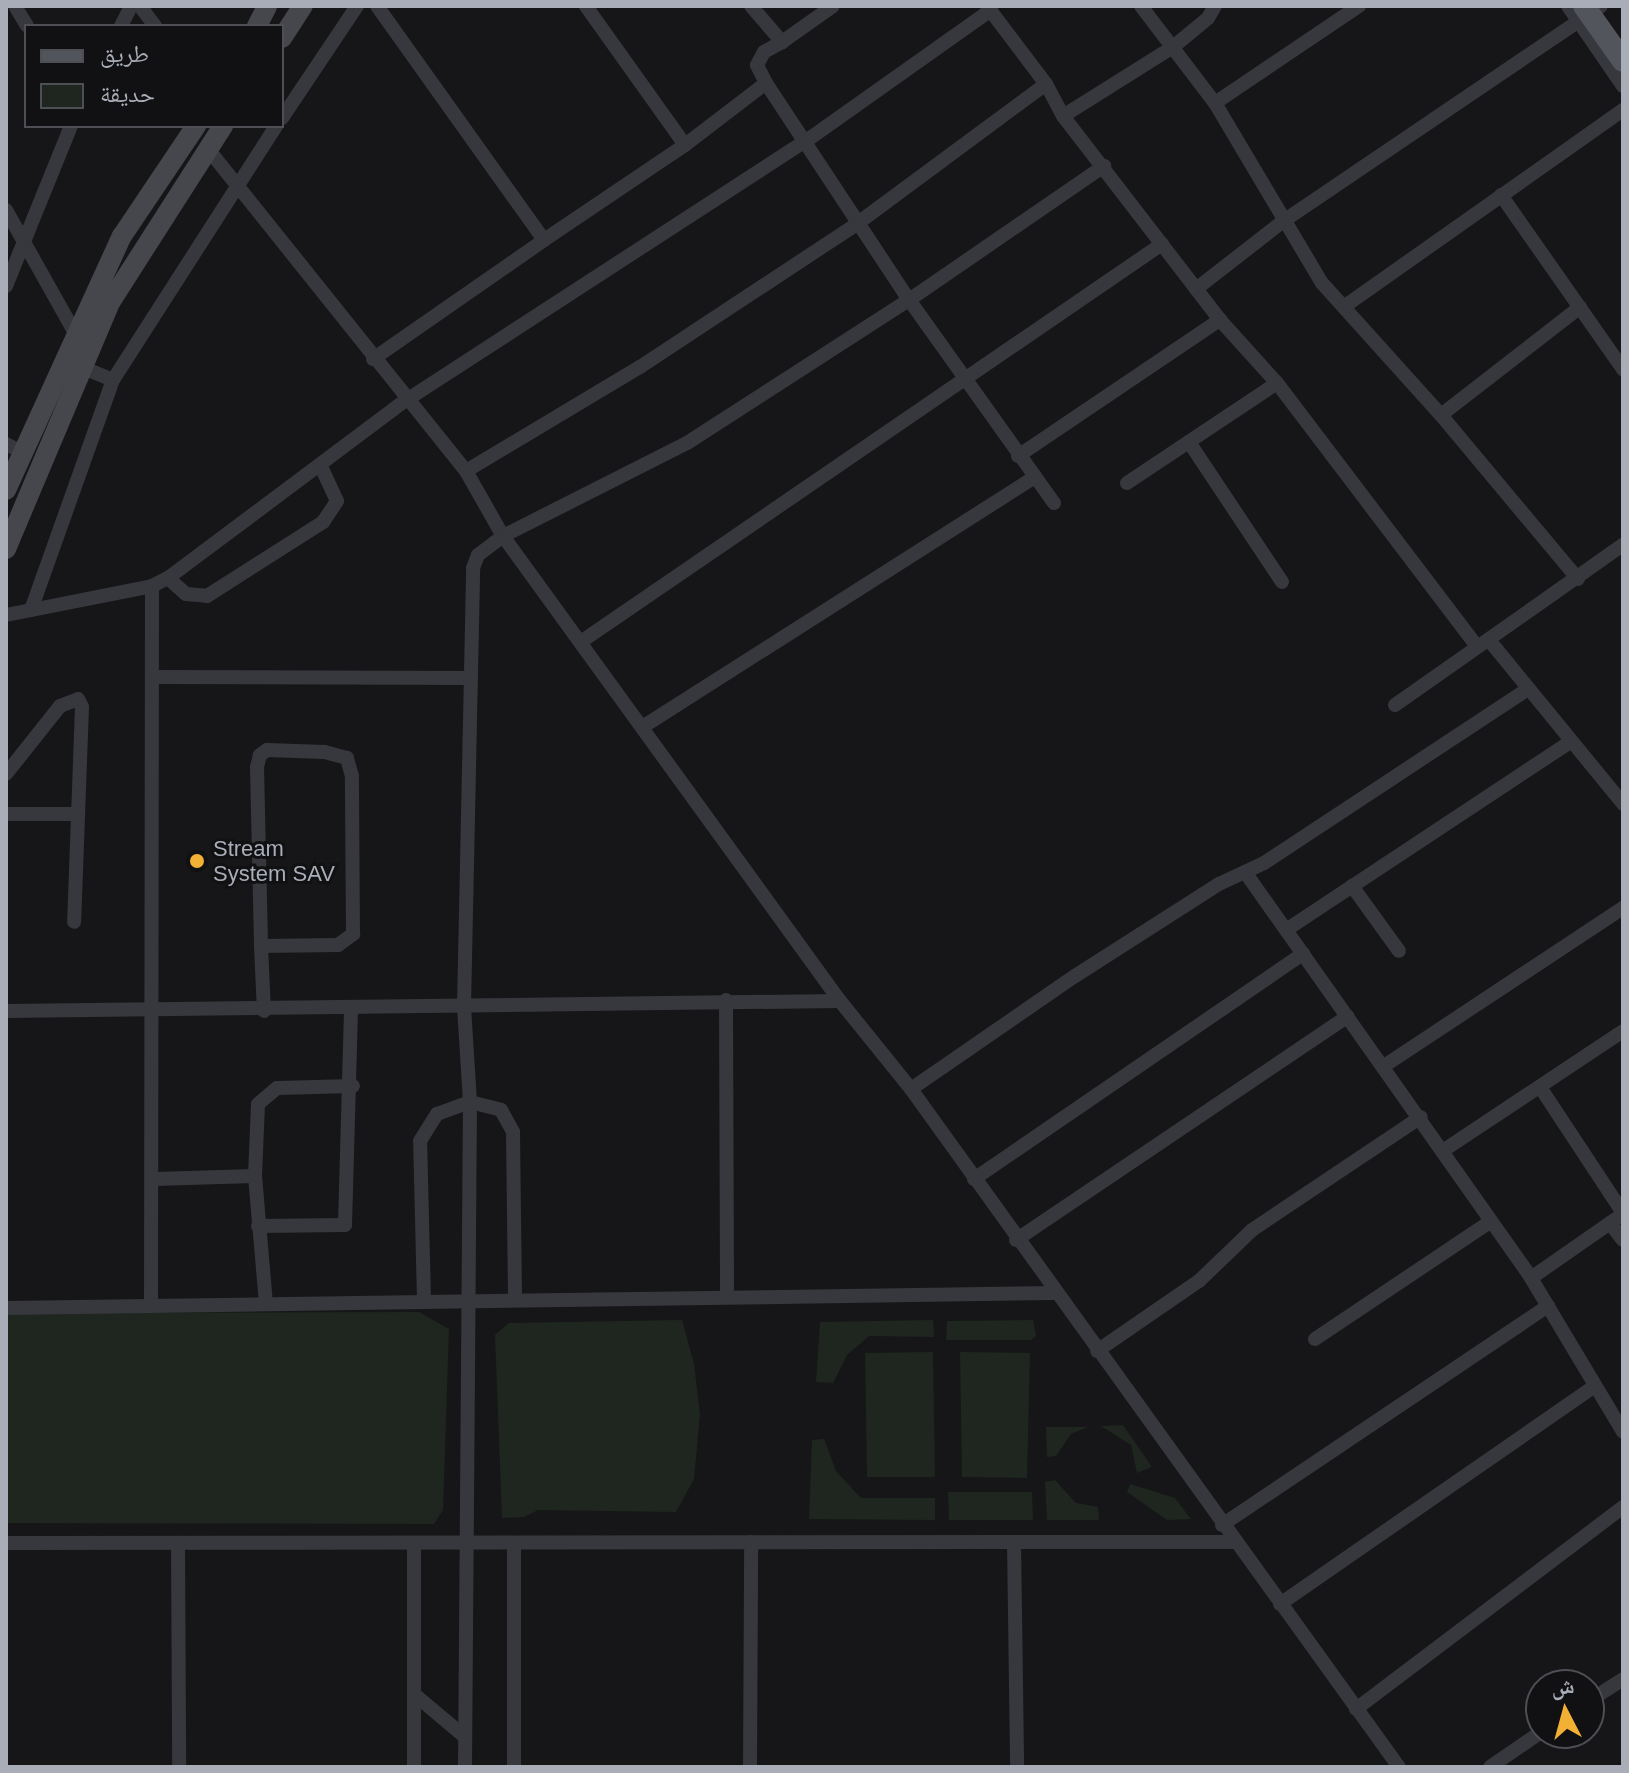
<!DOCTYPE html>
<meta charset="utf-8">
<style>
body{margin:0}
#map{position:relative;width:1629px;height:1773px;overflow:hidden;background:#161618;font-family:Arial,"Noto Naskh Arabic",sans-serif}
div>[style]{position:absolute}
[style*='--x']{left:calc(var(--x)*1px);top:calc(var(--y)*1px);width:calc(var(--w)*1px);rotate:calc(var(--a)*1deg)}
.green>*{inset:0;background:#1e261f}
.street>*{height:14px;margin:-7px;padding:0 7px;transform-origin:7px;border-radius:7px;background:#37383d}
.secondary>*{height:20px;margin:-10px;padding:0 10px;transform-origin:10px;border-radius:10px;background:#45474d}
.primary>*{height:22px;margin:-11px;padding:0 11px;transform-origin:11px;border-radius:11px;background:#53555c}
.dots>*{width:22px;height:22px;translate:-50% -50%;box-sizing:border-box;border:4px solid #111113;border-radius:50%}
span{translate:-50% -50%;white-space:nowrap;text-align:center;line-height:1.15;-webkit-text-stroke:6px #111113;paint-order:stroke}
.poi-label{font-size:22px;color:#a8adb8}
.left{translate:0 -50%;text-align:left}
.frame{position:absolute;inset:0;border:8px solid #a8adb8;pointer-events:none}
.legend{position:absolute;left:24px;top:24px;width:260px;height:104px;box-sizing:border-box;background:#111113;border:2px solid #4d4f55;margin:0;padding:10px 14px;list-style:none;font-size:24px;color:#a8adb8}
.legend li{display:flex;align-items:center;gap:16px;height:40px}
.legend b{width:40px;border:2px solid #4d4f55}
.north{position:absolute;left:1525px;top:1669px;width:80px;height:80px;box-sizing:border-box;background:#111113;border:2px solid #4d4f55;border-radius:50%;rotate:354deg;font-size:22px;font-weight:700;line-height:32px;text-align:center;color:#a8adb8}
.north::after{content:'';display:block;margin:auto;width:28px;height:36px;background:#f2b134;clip-path:polygon(50% 0,100% 100%,50% 72%,0 100%)}
</style>
<div id="map">
<div class="green">
<i style="clip-path:polygon(419px 1312px,449px 1329px,443px 1510px,434px 1524px,6px 1523px,6px 1313px)"></i>
<i style="clip-path:polygon(682px 1320px,694px 1364px,700px 1414px,694px 1479px,676px 1512px,538px 1510px,524px 1517px,502px 1518px,495px 1335px,509px 1323px)"></i>
<i style="clip-path:polygon(933px 1320px,934px 1337px,869px 1336px,847px 1355px,833px 1383px,816px 1382px,820px 1322px)"></i>
<i style="clip-path:polygon(1033px 1320px,1036px 1336px,1031px 1340px,946px 1340px,947px 1321px)"></i>
<i style="clip-path:polygon(933px 1352px,935px 1477px,867px 1477px,865px 1353px)"></i>
<i style="clip-path:polygon(960px 1352px,1030px 1353px,1027px 1478px,962px 1477px)"></i>
<i style="clip-path:polygon(1123px 1425px,1152px 1467px,1137px 1473px,1131px 1445px,1101px 1426px)"></i>
<i style="clip-path:polygon(1046px 1427px,1088px 1427px,1071px 1434px,1056px 1456px,1047px 1457px)"></i>
<i style="clip-path:polygon(824px 1439px,836px 1471px,861px 1498px,935px 1498px,935px 1520px,809px 1519px,812px 1440px)"></i>
<i style="clip-path:polygon(1055px 1480px,1076px 1503px,1098px 1507px,1099px 1520px,1047px 1520px,1045px 1482px)"></i>
<i style="clip-path:polygon(1130px 1484px,1175px 1498px,1191px 1519px,1167px 1520px,1127px 1492px)"></i>
<i style="clip-path:polygon(948px 1492px,1032px 1492px,1033px 1520px,949px 1520px)"></i>
</div>
<div class="street">
<i style="--x:15;--y:6;--w:23;--a:59"></i>
<i style="--x:140;--y:6;--w:25;--a:53"></i>
<i style="--x:751;--y:6;--w:48;--a:49.3"></i>
<i style="--x:782;--y:42;--w:62;--a:-35.2"></i>
<i style="--x:987;--y:6;--w:98;--a:52.9"></i>
<i style="--x:1046;--y:84;--w:36;--a:62"></i>
<i style="--x:1063;--y:116;--w:257;--a:52.4"></i>
<i style="--x:1220;--y:320;--w:85;--a:47.9"></i>
<i style="--x:1277;--y:383;--w:329;--a:52.8"></i>
<i style="--x:1141;--y:6;--w:122;--a:52.7"></i>
<i style="--x:1215;--y:103;--w:209;--a:59.3"></i>
<i style="--x:1322;--y:283;--w:178;--a:48"></i>
<i style="--x:1568;--y:6;--w:97;--a:55.5"></i>
<i style="--x:121;--y:26;--w:22;--a:-63"></i>
<i style="--x:766;--y:83;--w:20;--a:-117"></i>
<i style="--x:757;--y:65;--w:15;--a:-62"></i>
<i style="--x:764;--y:52;--w:21;--a:-29"></i>
<i style="--x:1215;--y:103;--w:174;--a:-34"></i>
<i style="--x:1063;--y:116;--w:130;--a:-32.1"></i>
<i style="--x:1173;--y:47;--w:45;--a:-39.6"></i>
<i style="--x:1208;--y:18;--w:14;--a:-60"></i>
<i style="--x:282;--y:118;--w:135;--a:-56.2"></i>
<i style="--x:208;--y:149;--w:413;--a:51.3"></i>
<i style="--x:466;--y:471;--w:75;--a:60.4"></i>
<i style="--x:503;--y:536;--w:206;--a:-26.8"></i>
<i style="--x:687;--y:443;--w:264;--a:-32.8"></i>
<i style="--x:909;--y:300;--w:260;--a:-123.4"></i>
<i style="--x:766;--y:83;--w:102;--a:142.6"></i>
<i style="--x:685;--y:145;--w:171;--a:-125.5"></i>
<i style="--x:1501;--y:195;--w:213;--a:55"></i>
<i style="--x:6;--y:210;--w:141;--a:60.7"></i>
<i style="--x:544;--y:240;--w:170;--a:-34"></i>
<i style="--x:6;--y:286;--w:173;--a:-67.9"></i>
<i style="--x:1196;--y:289;--w:109;--a:-37.9"></i>
<i style="--x:1282;--y:222;--w:385;--a:-34.1"></i>
<i style="--x:1345;--y:306;--w:340;--a:-35.2"></i>
<i style="--x:373;--y:359;--w:208;--a:-34.8"></i>
<i style="--x:544;--y:240;--w:287;--a:-125.5"></i>
<i style="--x:74;--y:364;--w:42;--a:22.3"></i>
<i style="--x:1189;--y:442;--w:168;--a:56.4"></i>
<i style="--x:6;--y:444;--w:18;--a:27"></i>
<i style="--x:1018;--y:456;--w:244;--a:-34"></i>
<i style="--x:466;--y:471;--w:203;--a:-30.9"></i>
<i style="--x:640;--y:367;--w:261;--a:-33.4"></i>
<i style="--x:858;--y:223;--w:234;--a:-36.5"></i>
<i style="--x:1127;--y:483;--w:180;--a:-33.7"></i>
<i style="--x:1054;--y:503;--w:249;--a:-125.5"></i>
<i style="--x:909;--y:300;--w:237;--a:-34.5"></i>
<i style="--x:168;--y:578;--w:24;--a:42"></i>
<i style="--x:186;--y:594;--w:21;--a:5"></i>
<i style="--x:207;--y:596;--w:138;--a:-32.5"></i>
<i style="--x:323;--y:522;--w:25;--a:-56"></i>
<i style="--x:337;--y:501;--w:38;--a:-115"></i>
<i style="--x:1578;--y:579;--w:214;--a:-129.9"></i>
<i style="--x:1441;--y:415;--w:176;--a:-37.8"></i>
<i style="--x:31;--y:610;--w:244;--a:-70.4"></i>
<i style="--x:113;--y:380;--w:302;--a:-57.3"></i>
<i style="--x:6;--y:615;--w:149;--a:-11.2"></i>
<i style="--x:152;--y:586;--w:18;--a:-27"></i>
<i style="--x:168;--y:578;--w:296;--a:-36.8"></i>
<i style="--x:405;--y:401;--w:478;--a:-33"></i>
<i style="--x:806;--y:141;--w:227;--a:-35.3"></i>
<i style="--x:1489;--y:640;--w:212;--a:50.7"></i>
<i style="--x:582;--y:641;--w:703;--a:-34.39"></i>
<i style="--x:152;--y:677;--w:318;--a:0.2"></i>
<i style="--x:1395;--y:705;--w:279;--a:-35.1"></i>
<i style="--x:644;--y:726;--w:464;--a:-32.5"></i>
<i style="--x:6;--y:774;--w:87;--a:-51.5"></i>
<i style="--x:60;--y:706;--w:19;--a:-21"></i>
<i style="--x:78;--y:699;--w:9;--a:63"></i>
<i style="--x:82;--y:707;--w:215;--a:92.1"></i>
<i style="--x:6;--y:814;--w:71;--a:0"></i>
<i style="--x:1245;--y:872;--w:497;--a:54.8"></i>
<i style="--x:1531;--y:1278;--w:179;--a:59.1"></i>
<i style="--x:1352;--y:886;--w:80;--a:54.1"></i>
<i style="--x:1286;--y:930;--w:341;--a:-33.5"></i>
<i style="--x:261;--y:946;--w:77;--a:-0.7"></i>
<i style="--x:338;--y:945;--w:19;--a:-36"></i>
<i style="--x:353;--y:934;--w:158;--a:-90.4"></i>
<i style="--x:352;--y:776;--w:19;--a:-106"></i>
<i style="--x:347;--y:758;--w:24;--a:-165"></i>
<i style="--x:324;--y:752;--w:57;--a:-178"></i>
<i style="--x:267;--y:750;--w:9;--a:144"></i>
<i style="--x:260;--y:755;--w:12;--a:104"></i>
<i style="--x:257;--y:767;--w:179;--a:88.7"></i>
<i style="--x:261;--y:946;--w:65;--a:87.4"></i>
<i style="--x:726;--y:1000;--w:296;--a:89.8"></i>
<i style="--x:6;--y:1011;--w:834;--a:-0.69"></i>
<i style="--x:1384;--y:1066;--w:287;--a:-33.5"></i>
<i style="--x:1540;--y:1087;--w:151;--a:56.6"></i>
<i style="--x:911;--y:1089;--w:199;--a:-34.6"></i>
<i style="--x:1075;--y:976;--w:171;--a:-32.6"></i>
<i style="--x:1219;--y:884;--w:50;--a:-25"></i>
<i style="--x:1264;--y:863;--w:314;--a:-33.4"></i>
<i style="--x:1444;--y:1150;--w:215;--a:-33.6"></i>
<i style="--x:154;--y:1179;--w:101;--a:-1.7"></i>
<i style="--x:974;--y:1179;--w:399;--a:-34.4"></i>
<i style="--x:1610;--y:1223;--w:21;--a:53"></i>
<i style="--x:258;--y:1226;--w:87;--a:-0.7"></i>
<i style="--x:345;--y:1225;--w:217;--a:-88.4"></i>
<i style="--x:1016;--y:1240;--w:400;--a:-34"></i>
<i style="--x:1531;--y:1278;--w:112;--a:-34.8"></i>
<i style="--x:424;--y:1300;--w:159;--a:-91.4"></i>
<i style="--x:420;--y:1141;--w:32;--a:-58"></i>
<i style="--x:437;--y:1114;--w:35;--a:-20"></i>
<i style="--x:470;--y:1102;--w:32;--a:14"></i>
<i style="--x:501;--y:1110;--w:25;--a:61"></i>
<i style="--x:513;--y:1132;--w:165;--a:89.3"></i>
<i style="--x:266;--y:1304;--w:128;--a:-94.9"></i>
<i style="--x:255;--y:1176;--w:72;--a:-87.6"></i>
<i style="--x:258;--y:1104;--w:25;--a:-40"></i>
<i style="--x:277;--y:1088;--w:76;--a:-1.5"></i>
<i style="--x:151;--y:1306;--w:720;--a:-89.92"></i>
<i style="--x:6;--y:1308;--w:1047;--a:-0.82"></i>
<i style="--x:1315;--y:1339;--w:211;--a:-33.8"></i>
<i style="--x:1097;--y:1351;--w:124;--a:-34.5"></i>
<i style="--x:1199;--y:1281;--w:74;--a:-43.9"></i>
<i style="--x:1252;--y:1230;--w:203;--a:-33.8"></i>
<i style="--x:1222;--y:1525;--w:393;--a:-33.9"></i>
<i style="--x:1014;--y:1542;--w:225;--a:89.2"></i>
<i style="--x:6;--y:1543;--w:1228;--a:-0.05"></i>
<i style="--x:178;--y:1543;--w:224;--a:89.7"></i>
<i style="--x:414;--y:1543;--w:224;--a:90"></i>
<i style="--x:514;--y:1543;--w:224;--a:90"></i>
<i style="--x:1280;--y:1604;--w:383;--a:-34.7"></i>
<i style="--x:414;--y:1694;--w:67;--a:40.1"></i>
<i style="--x:1589;--y:1701;--w:40;--a:-32.9"></i>
<i style="--x:1356;--y:1709;--w:335;--a:-37.1"></i>
<i style="--x:465;--y:1767;--w:665;--a:-89.57"></i>
<i style="--x:470;--y:1102;--w:95;--a:-93.6"></i>
<i style="--x:464;--y:1007;--w:439;--a:-88.8"></i>
<i style="--x:473;--y:568;--w:14;--a:-69"></i>
<i style="--x:478;--y:555;--w:31;--a:-37"></i>
<i style="--x:503;--y:536;--w:574;--a:54.07"></i>
<i style="--x:840;--y:1001;--w:113;--a:51.1"></i>
<i style="--x:911;--y:1089;--w:835;--a:54.26"></i>
<i style="--x:750;--y:1767;--w:225;--a:-89.7"></i>
<i style="--x:1490;--y:1767;--w:62;--a:-34.5"></i>
</div>
<div class="secondary">
<i style="--x:257;--y:26;--w:22;--a:-63"></i>
<i style="--x:282;--y:38;--w:38;--a:-57"></i>
<i style="--x:6;--y:490;--w:279;--a:-65.5"></i>
<i style="--x:122;--y:236;--w:133;--a:-56.1"></i>
<i style="--x:6;--y:549;--w:269;--a:-67.1"></i>
<i style="--x:111;--y:301;--w:208;--a:-57.4"></i>
</div>
<div class="primary">
<i style="--x:1584;--y:6;--w:67;--a:54.7"></i>
</div>
<div class="dots">
<i style="left:197px;top:861px;background:#f2b134"></i>
</div>
<div class="poi-label">
<span class="left" style="left:213px;top:861px">Stream<br>System SAV</span>
</div>
<div class="frame"></div>
<ul class="legend">
<li><b style="height:10px;background:#53555c"></b>طريق</li>
<li><b style="height:22px;background:#1e261f"></b>حديقة</li>
</ul>
<div class="north">ش</div>
</div>
